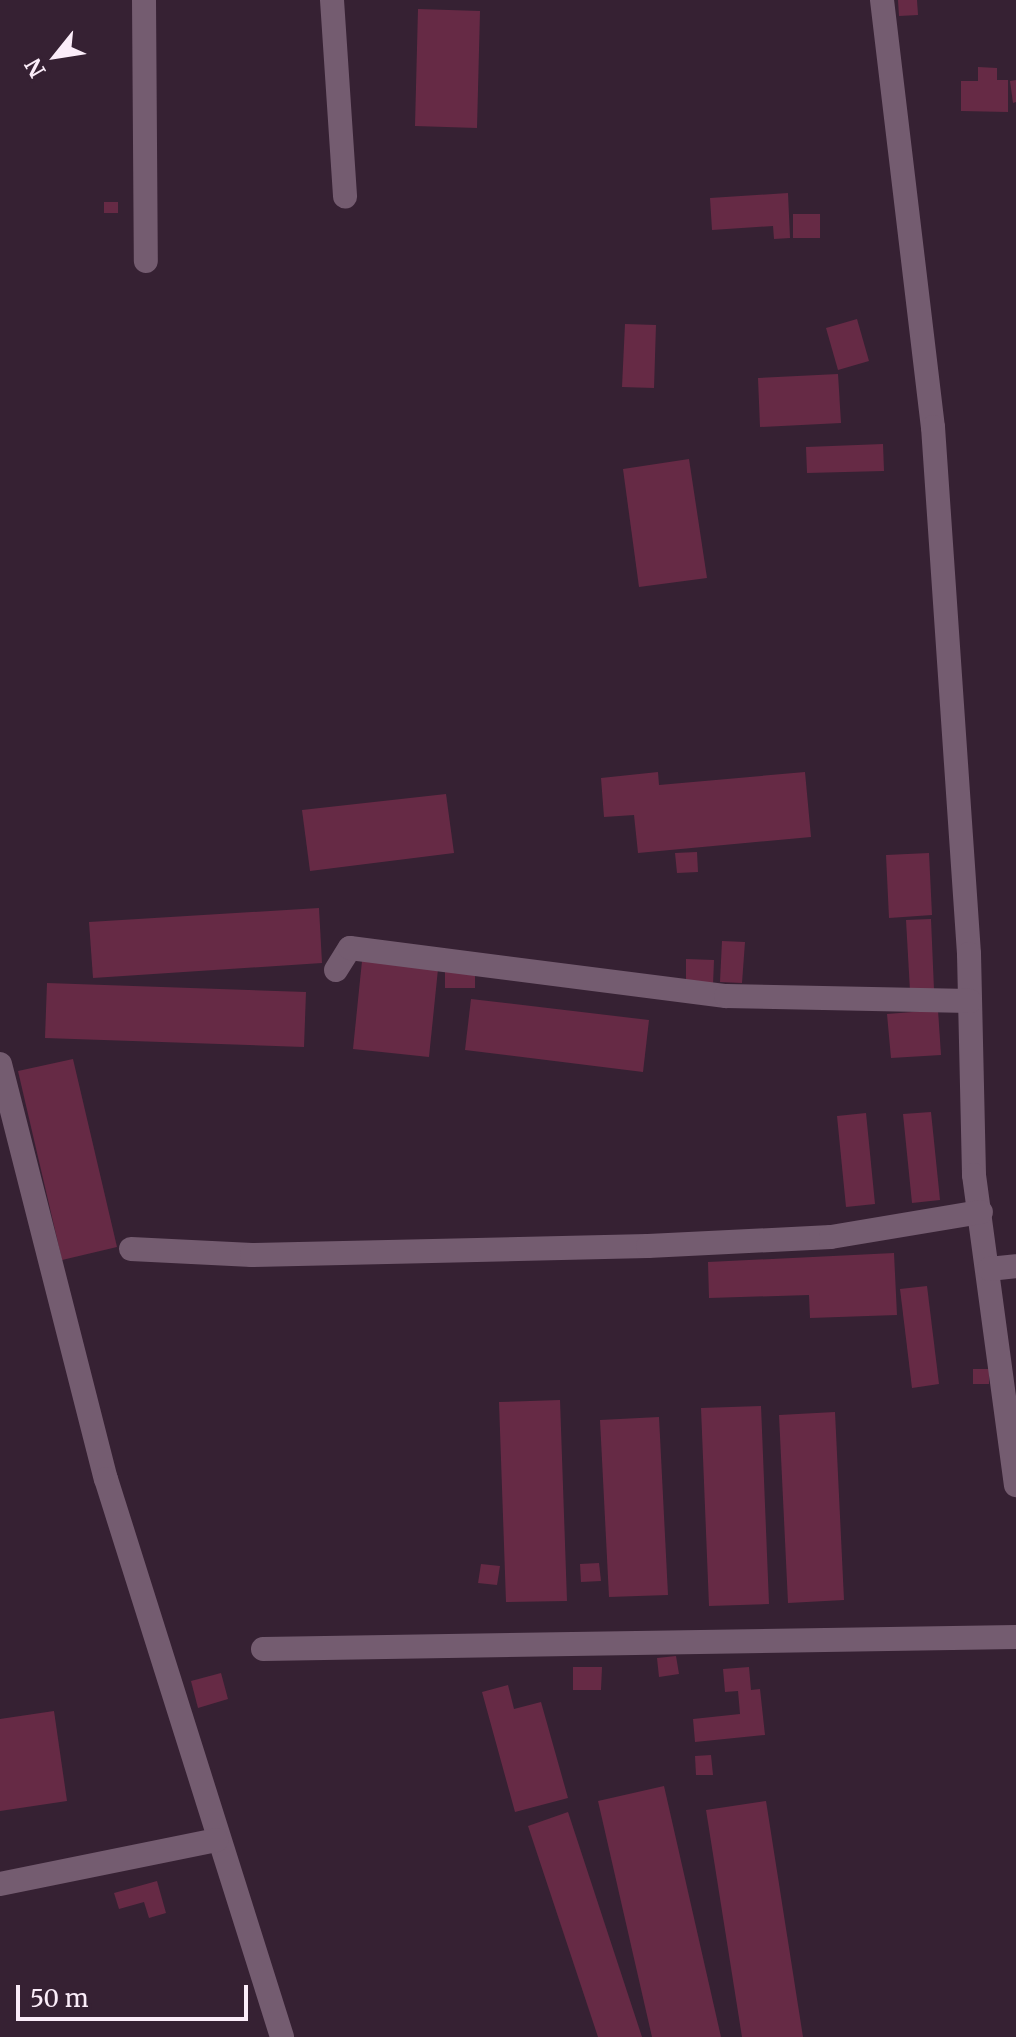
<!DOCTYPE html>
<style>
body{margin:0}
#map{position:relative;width:1016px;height:2037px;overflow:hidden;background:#362133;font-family:Merriweather,serif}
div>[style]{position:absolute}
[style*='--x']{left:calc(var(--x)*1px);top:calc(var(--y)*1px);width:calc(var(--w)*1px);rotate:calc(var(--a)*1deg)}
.building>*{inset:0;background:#662a45}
.minor>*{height:24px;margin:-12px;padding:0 12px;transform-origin:12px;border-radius:12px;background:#745c70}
span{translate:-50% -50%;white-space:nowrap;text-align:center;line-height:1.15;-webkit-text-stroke:6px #362133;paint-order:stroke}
.north{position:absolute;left:16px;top:16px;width:80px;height:80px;-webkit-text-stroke:6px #362133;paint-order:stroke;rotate:240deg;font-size:22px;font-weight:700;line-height:32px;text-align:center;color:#fbedf9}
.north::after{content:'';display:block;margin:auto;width:28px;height:36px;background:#fbedf9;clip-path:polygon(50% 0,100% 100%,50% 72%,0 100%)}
.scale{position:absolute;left:16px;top:1985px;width:232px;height:36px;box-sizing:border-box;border:4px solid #fbedf9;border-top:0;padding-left:10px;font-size:24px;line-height:28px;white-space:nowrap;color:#fbedf9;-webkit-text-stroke:6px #362133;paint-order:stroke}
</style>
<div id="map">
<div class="building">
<i style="clip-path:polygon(898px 0,917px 0,918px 15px,899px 16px)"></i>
<i style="clip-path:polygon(418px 9px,480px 11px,477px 128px,415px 126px)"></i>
<i style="clip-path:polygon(978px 67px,997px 68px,997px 80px,1008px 80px,1008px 112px,961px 111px,961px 81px,978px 81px)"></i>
<i style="clip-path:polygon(1016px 80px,1016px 102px,1013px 103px,1010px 81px)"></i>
<i style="clip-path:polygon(788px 193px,790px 238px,774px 239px,773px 226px,712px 230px,710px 198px)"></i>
<i style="clip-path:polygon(104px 202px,118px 202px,118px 213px,104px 213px)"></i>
<i style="clip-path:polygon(793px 214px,820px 214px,820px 238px,793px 238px)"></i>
<i style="clip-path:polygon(857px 319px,869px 361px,838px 370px,826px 328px)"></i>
<i style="clip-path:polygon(625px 324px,656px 325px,654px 388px,622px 387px)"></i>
<i style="clip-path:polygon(838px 374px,841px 423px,760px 427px,758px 378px)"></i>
<i style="clip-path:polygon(883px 444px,884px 471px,807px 473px,806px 447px)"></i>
<i style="clip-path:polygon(689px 459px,707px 578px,639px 587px,623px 469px)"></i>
<i style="clip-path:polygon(658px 772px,659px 785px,805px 772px,811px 837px,638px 853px,634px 815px,604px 817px,601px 778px)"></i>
<i style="clip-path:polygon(446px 794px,454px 853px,310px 871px,302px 810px)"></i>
<i style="clip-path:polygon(697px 852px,698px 872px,677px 873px,675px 853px)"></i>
<i style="clip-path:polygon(929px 853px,932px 915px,889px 918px,886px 855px)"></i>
<i style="clip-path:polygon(319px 908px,322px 963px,93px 978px,89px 922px)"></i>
<i style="clip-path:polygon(931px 919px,934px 990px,910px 991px,906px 920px)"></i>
<i style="clip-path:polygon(722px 941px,745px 942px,742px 983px,720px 982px)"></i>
<i style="clip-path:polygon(686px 959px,714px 960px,713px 985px,686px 984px)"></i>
<i style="clip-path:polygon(362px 961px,438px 969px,429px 1057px,353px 1049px)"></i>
<i style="clip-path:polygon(445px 966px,475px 966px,475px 988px,445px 988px)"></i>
<i style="clip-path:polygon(47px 983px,306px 992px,304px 1047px,45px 1038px)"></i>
<i style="clip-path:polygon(471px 999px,649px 1020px,643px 1072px,465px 1050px)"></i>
<i style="clip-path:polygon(938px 1010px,941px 1055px,891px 1058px,887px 1014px)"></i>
<i style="clip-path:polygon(73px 1059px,117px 1247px,62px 1260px,18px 1071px)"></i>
<i style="clip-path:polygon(931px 1112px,940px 1200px,912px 1203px,903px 1114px)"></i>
<i style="clip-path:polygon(866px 1113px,875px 1204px,846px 1207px,837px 1116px)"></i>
<i style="clip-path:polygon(894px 1253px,897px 1315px,810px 1318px,809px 1295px,709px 1298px,708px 1262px)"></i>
<i style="clip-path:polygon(927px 1286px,939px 1384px,912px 1388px,900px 1289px)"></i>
<i style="clip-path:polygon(973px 1369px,989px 1369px,989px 1384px,973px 1384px)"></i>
<i style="clip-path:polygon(560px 1400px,567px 1601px,506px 1602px,499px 1402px)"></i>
<i style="clip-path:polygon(761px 1406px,769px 1604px,709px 1606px,701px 1408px)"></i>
<i style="clip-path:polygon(835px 1412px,844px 1600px,788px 1603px,779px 1415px)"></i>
<i style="clip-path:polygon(659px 1417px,668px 1595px,609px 1597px,600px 1420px)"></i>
<i style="clip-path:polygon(599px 1563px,601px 1581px,581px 1582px,580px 1564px)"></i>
<i style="clip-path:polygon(481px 1564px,500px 1566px,497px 1585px,478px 1583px)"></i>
<i style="clip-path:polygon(676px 1656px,679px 1674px,659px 1677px,657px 1658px)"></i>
<i style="clip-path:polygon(573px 1667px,602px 1667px,601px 1690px,573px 1690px)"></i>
<i style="clip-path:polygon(749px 1667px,751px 1690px,760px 1689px,765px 1735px,695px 1742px,693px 1719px,740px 1714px,738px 1691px,725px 1692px,723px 1669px)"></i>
<i style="clip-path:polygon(221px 1673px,228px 1699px,198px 1708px,191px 1681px)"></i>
<i style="clip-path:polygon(508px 1685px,514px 1709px,541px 1702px,568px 1798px,515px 1812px,482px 1692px)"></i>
<i style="clip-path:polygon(54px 1711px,67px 1801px,0 1811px,0 1719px)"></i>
<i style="clip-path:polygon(711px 1755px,713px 1775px,696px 1775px,695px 1756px)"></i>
<i style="clip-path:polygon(664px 1786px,721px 2037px,652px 2037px,598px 1801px)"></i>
<i style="clip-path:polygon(766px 1801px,803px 2037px,742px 2037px,706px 1810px)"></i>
<i style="clip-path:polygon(568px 1812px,642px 2037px,598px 2037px,528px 1826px)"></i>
<i style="clip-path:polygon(157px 1881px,166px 1913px,149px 1918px,144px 1902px,119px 1909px,114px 1893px)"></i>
</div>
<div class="minor">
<i style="--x:144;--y:0;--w:261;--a:89.6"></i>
<i style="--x:332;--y:0;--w:197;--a:86.2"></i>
<i style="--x:882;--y:0;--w:430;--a:83.2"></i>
<i style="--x:933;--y:427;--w:528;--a:86.09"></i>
<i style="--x:969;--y:954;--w:221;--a:88.7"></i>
<i style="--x:974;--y:1175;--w:313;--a:82.3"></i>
<i style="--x:336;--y:970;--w:26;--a:-58"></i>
<i style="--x:350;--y:948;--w:379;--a:7.3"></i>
<i style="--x:726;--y:996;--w:244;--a:1.2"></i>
<i style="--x:0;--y:1064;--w:428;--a:75.7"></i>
<i style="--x:106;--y:1479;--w:585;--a:72.49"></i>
<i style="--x:131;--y:1249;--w:121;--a:2.8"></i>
<i style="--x:252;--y:1255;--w:396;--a:-1.3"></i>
<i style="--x:648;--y:1246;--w:183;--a:-2.8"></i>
<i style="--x:831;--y:1237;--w:152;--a:-9.5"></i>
<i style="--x:989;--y:1269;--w:27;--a:-6"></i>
<i style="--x:263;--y:1649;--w:753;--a:-0.91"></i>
<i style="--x:0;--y:1884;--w:221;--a:-11.5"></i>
</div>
<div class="north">N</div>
<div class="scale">50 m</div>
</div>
